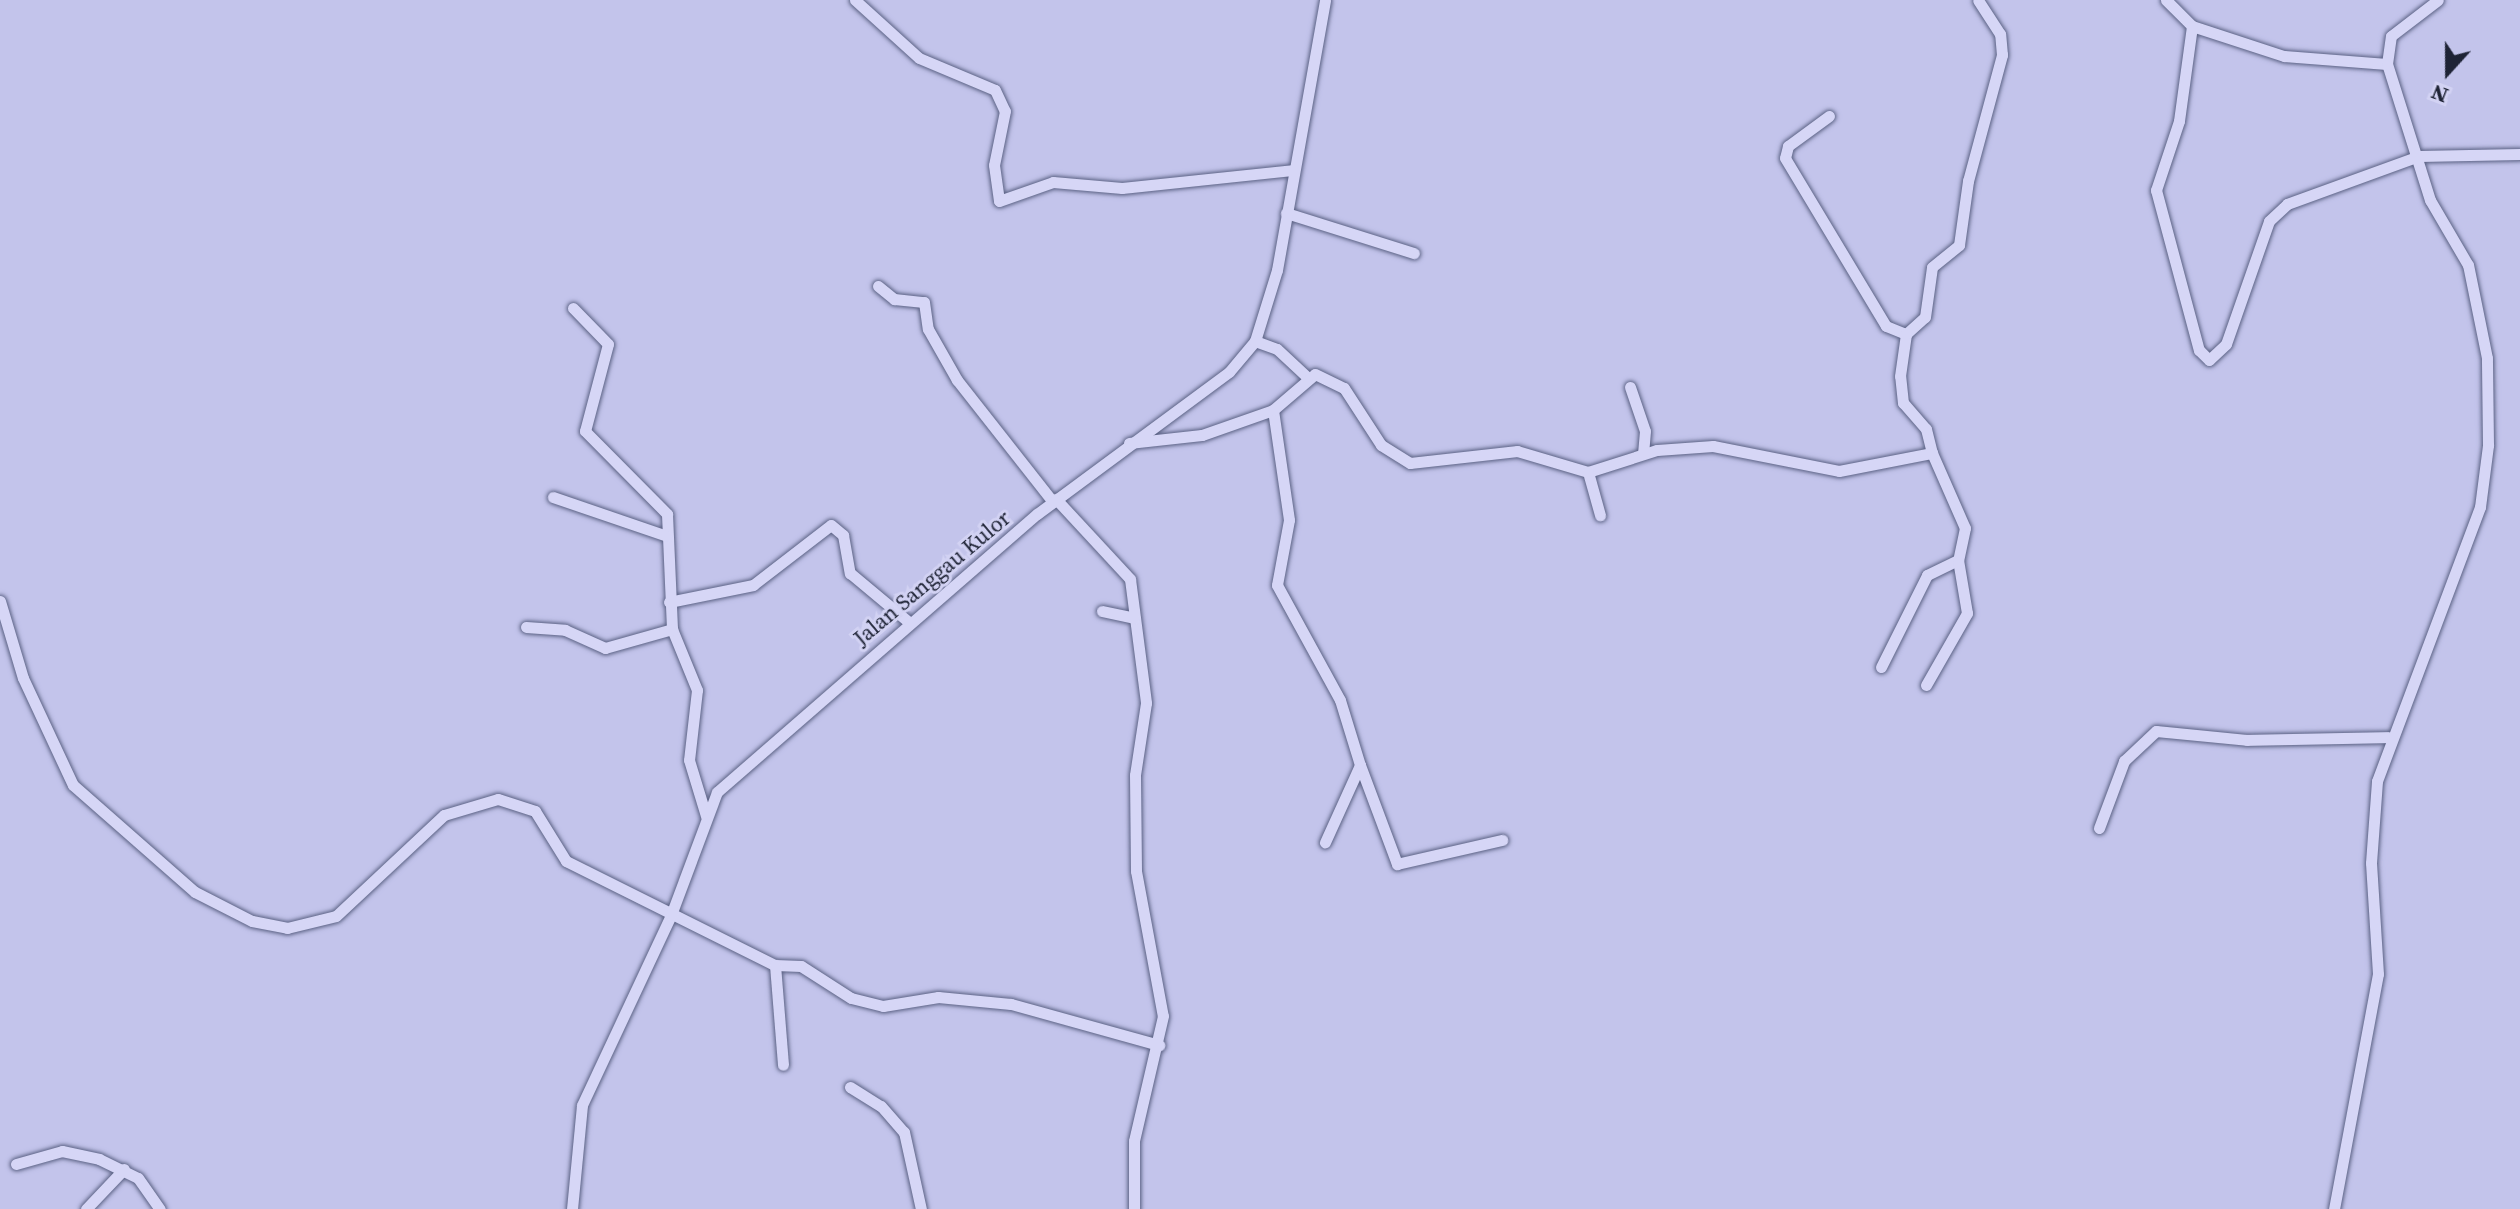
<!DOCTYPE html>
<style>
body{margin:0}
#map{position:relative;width:2520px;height:1209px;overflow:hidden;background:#c3c4eb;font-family:"Source Serif 4",serif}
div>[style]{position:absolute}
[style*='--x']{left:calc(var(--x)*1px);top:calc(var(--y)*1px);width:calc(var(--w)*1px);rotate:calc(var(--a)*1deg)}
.roads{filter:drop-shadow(0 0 2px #5b6284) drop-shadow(0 0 2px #5b6284)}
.street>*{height:11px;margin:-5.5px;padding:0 5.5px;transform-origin:5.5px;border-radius:5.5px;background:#d6d6f6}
span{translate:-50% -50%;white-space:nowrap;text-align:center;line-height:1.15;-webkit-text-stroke:6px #d2d2f3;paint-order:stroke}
.street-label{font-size:22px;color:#1e2335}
.north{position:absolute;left:2408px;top:32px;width:80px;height:80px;-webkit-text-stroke:6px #d2d2f3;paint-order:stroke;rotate:201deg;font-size:22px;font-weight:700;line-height:32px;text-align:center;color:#1e2335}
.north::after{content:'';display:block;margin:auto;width:28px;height:36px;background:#1e2335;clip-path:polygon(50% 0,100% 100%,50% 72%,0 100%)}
</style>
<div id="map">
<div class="roads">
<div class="street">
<i style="--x:855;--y:0;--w:86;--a:42.2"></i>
<i style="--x:919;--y:58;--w:82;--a:22.8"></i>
<i style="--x:995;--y:90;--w:23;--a:65"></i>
<i style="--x:1005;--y:111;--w:55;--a:101.5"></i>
<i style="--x:994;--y:165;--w:36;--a:82"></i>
<i style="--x:999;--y:201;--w:57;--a:-19.4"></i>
<i style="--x:1053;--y:182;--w:69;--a:5"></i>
<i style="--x:1122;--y:188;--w:171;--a:-6"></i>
<i style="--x:2166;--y:0;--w:37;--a:45"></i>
<i style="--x:2192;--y:26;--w:97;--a:18.1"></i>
<i style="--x:2284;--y:56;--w:103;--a:4.4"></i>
<i style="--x:2192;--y:26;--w:96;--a:97.8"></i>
<i style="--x:2179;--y:121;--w:73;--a:108.4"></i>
<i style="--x:2156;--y:190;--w:166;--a:75"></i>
<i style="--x:2199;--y:350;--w:14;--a:45"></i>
<i style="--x:2209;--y:360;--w:23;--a:-43"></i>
<i style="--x:2226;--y:344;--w:130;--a:-70.7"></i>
<i style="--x:2269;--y:221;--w:25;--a:-43"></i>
<i style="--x:2287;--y:204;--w:140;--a:-20"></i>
<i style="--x:2419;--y:156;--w:101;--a:-1.1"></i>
<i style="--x:1829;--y:116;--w:51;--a:143.8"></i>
<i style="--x:1788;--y:146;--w:12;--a:104"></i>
<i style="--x:1785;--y:158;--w:196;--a:59"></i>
<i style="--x:1886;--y:326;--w:22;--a:22"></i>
<i style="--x:1286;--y:213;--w:134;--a:17.4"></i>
<i style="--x:878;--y:286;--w:21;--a:39"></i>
<i style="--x:894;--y:299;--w:30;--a:6"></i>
<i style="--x:924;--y:302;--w:27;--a:82"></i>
<i style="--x:928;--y:329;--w:59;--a:60.4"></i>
<i style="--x:957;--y:380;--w:155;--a:51.8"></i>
<i style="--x:573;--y:308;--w:50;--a:45.8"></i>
<i style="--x:608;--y:344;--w:90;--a:104.8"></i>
<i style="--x:585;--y:431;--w:117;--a:45.3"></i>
<i style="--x:667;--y:514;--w:115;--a:87.5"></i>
<i style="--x:672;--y:629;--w:66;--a:67.7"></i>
<i style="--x:697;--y:690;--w:70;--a:96.5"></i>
<i style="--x:689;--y:760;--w:59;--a:73.1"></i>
<i style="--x:1255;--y:341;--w:23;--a:20"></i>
<i style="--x:1277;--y:349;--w:40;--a:43"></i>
<i style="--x:1630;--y:387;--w:46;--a:71.2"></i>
<i style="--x:1645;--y:431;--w:22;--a:95"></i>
<i style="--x:1273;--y:410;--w:111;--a:81.7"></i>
<i style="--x:1289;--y:520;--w:66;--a:100.5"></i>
<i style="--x:1277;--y:585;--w:131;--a:61.3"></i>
<i style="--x:1340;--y:700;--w:68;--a:72.9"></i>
<i style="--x:1360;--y:765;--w:85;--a:114.4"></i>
<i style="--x:1129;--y:443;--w:73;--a:-6.3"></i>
<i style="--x:1202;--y:435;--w:75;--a:-19.4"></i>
<i style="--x:1273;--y:410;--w:55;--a:-40.6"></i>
<i style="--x:1315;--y:374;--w:32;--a:26"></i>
<i style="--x:1344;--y:388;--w:68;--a:57"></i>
<i style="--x:1381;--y:445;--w:34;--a:32"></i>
<i style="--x:1410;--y:463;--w:108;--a:-6.4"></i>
<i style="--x:1517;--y:451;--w:74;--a:16.5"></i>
<i style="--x:1588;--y:472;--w:72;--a:-17.7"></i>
<i style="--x:1657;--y:450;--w:56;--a:-4.1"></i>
<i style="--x:1713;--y:446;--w:128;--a:11.2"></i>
<i style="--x:1839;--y:471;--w:95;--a:-11"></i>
<i style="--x:1932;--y:453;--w:25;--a:-104"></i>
<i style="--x:1926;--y:429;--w:35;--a:-131"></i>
<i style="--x:1903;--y:403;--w:27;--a:-96"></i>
<i style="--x:1900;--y:376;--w:42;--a:-81.9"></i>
<i style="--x:1906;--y:334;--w:25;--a:-42"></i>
<i style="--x:1925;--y:317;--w:50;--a:-82"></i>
<i style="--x:1932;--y:267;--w:35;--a:-39"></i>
<i style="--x:1959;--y:245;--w:65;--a:-82"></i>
<i style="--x:1968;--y:181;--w:131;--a:-74.9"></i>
<i style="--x:2002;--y:55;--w:21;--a:-95"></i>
<i style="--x:2000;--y:34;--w:40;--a:-122.9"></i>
<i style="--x:1932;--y:453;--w:82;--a:66.3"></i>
<i style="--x:1965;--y:528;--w:33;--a:102"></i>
<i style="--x:1588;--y:472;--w:45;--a:74.4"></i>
<i style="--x:553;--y:497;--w:120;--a:18.9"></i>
<i style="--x:1056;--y:499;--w:109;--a:47.2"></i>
<i style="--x:1130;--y:579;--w:125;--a:82.6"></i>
<i style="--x:1146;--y:703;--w:73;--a:98.7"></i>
<i style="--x:1135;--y:775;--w:96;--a:89.4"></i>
<i style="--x:1136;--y:871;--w:147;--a:79.5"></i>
<i style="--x:1163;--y:1016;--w:128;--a:103.1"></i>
<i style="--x:1134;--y:1141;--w:68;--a:90"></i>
<i style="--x:0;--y:601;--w:80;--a:73.4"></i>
<i style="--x:23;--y:678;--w:118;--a:65"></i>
<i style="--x:73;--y:785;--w:162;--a:41.3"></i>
<i style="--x:195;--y:892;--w:64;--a:27"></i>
<i style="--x:252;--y:921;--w:36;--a:11"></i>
<i style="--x:287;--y:928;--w:50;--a:-13.8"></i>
<i style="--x:336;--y:916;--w:148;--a:-43.1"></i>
<i style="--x:444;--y:815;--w:56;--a:-16.5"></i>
<i style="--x:498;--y:799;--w:39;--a:18"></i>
<i style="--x:535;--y:811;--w:59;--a:58.2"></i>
<i style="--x:566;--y:861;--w:233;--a:26.5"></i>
<i style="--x:775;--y:965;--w:26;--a:2"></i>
<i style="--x:801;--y:966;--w:59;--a:32.6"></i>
<i style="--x:851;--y:998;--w:33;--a:14"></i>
<i style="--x:883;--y:1006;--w:56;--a:-9.3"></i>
<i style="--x:938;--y:997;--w:73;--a:5.5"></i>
<i style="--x:1011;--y:1004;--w:154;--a:15.5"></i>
<i style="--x:669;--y:602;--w:86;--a:-11.4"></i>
<i style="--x:753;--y:585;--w:98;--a:-37.6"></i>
<i style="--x:831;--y:525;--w:16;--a:40"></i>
<i style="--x:843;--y:535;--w:39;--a:80"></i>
<i style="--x:850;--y:573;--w:78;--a:39.8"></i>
<i style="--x:1102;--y:611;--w:33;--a:12"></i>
<i style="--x:526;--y:627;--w:39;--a:4"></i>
<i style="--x:565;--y:630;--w:44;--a:24.2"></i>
<i style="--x:605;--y:648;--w:70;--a:-15.8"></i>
<i style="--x:1881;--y:667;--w:103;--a:-63.4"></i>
<i style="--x:1927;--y:575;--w:34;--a:-26"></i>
<i style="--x:1926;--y:685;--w:83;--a:-60.3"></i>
<i style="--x:1967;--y:613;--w:54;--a:-99.6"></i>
<i style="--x:1360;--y:765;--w:106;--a:69.5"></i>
<i style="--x:1397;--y:864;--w:108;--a:-12.9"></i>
<i style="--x:2099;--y:828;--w:72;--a:-69.5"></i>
<i style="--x:2124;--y:761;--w:44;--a:-43.2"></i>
<i style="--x:2156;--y:731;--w:91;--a:5.6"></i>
<i style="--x:2247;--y:740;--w:141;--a:-1.2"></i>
<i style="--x:775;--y:965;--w:100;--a:85.4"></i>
<i style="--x:850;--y:1087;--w:36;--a:32"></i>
<i style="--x:881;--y:1106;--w:35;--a:49"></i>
<i style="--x:904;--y:1132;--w:79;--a:77.6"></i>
<i style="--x:16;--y:1164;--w:48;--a:-15.8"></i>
<i style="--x:62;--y:1151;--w:38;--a:12"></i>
<i style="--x:99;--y:1159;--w:43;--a:26"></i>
<i style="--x:138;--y:1178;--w:38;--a:55"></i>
<i style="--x:86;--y:1209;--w:55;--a:-46.5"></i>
<i style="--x:572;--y:1209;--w:104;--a:-84.5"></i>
<i style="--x:582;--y:1105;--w:210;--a:-64.9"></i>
<i style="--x:671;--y:915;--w:131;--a:-69.5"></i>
<i style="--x:717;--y:792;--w:424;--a:-41"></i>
<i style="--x:1037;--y:514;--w:239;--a:-36.5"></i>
<i style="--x:1229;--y:372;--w:40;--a:-50"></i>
<i style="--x:1255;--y:341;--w:74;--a:-72.8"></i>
<i style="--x:1277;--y:270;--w:274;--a:-79.9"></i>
<i style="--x:2334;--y:1209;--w:239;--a:-79.4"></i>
<i style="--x:2378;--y:974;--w:111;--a:-93.6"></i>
<i style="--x:2371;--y:863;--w:82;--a:-85.8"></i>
<i style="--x:2377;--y:781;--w:293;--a:-69.4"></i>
<i style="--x:2480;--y:507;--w:63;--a:-82.6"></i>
<i style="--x:2488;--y:445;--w:87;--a:-90.7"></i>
<i style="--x:2487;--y:358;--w:95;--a:-101.5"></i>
<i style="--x:2468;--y:265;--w:75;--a:-120.3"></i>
<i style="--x:2430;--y:200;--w:143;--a:-107.5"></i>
<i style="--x:2387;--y:64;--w:28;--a:-82"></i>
<i style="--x:2391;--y:36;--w:59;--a:-37.5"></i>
</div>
</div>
<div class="street-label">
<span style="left:932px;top:578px;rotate:-40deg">Jalan Sanggau Kulor</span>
</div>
<div class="north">N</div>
</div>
